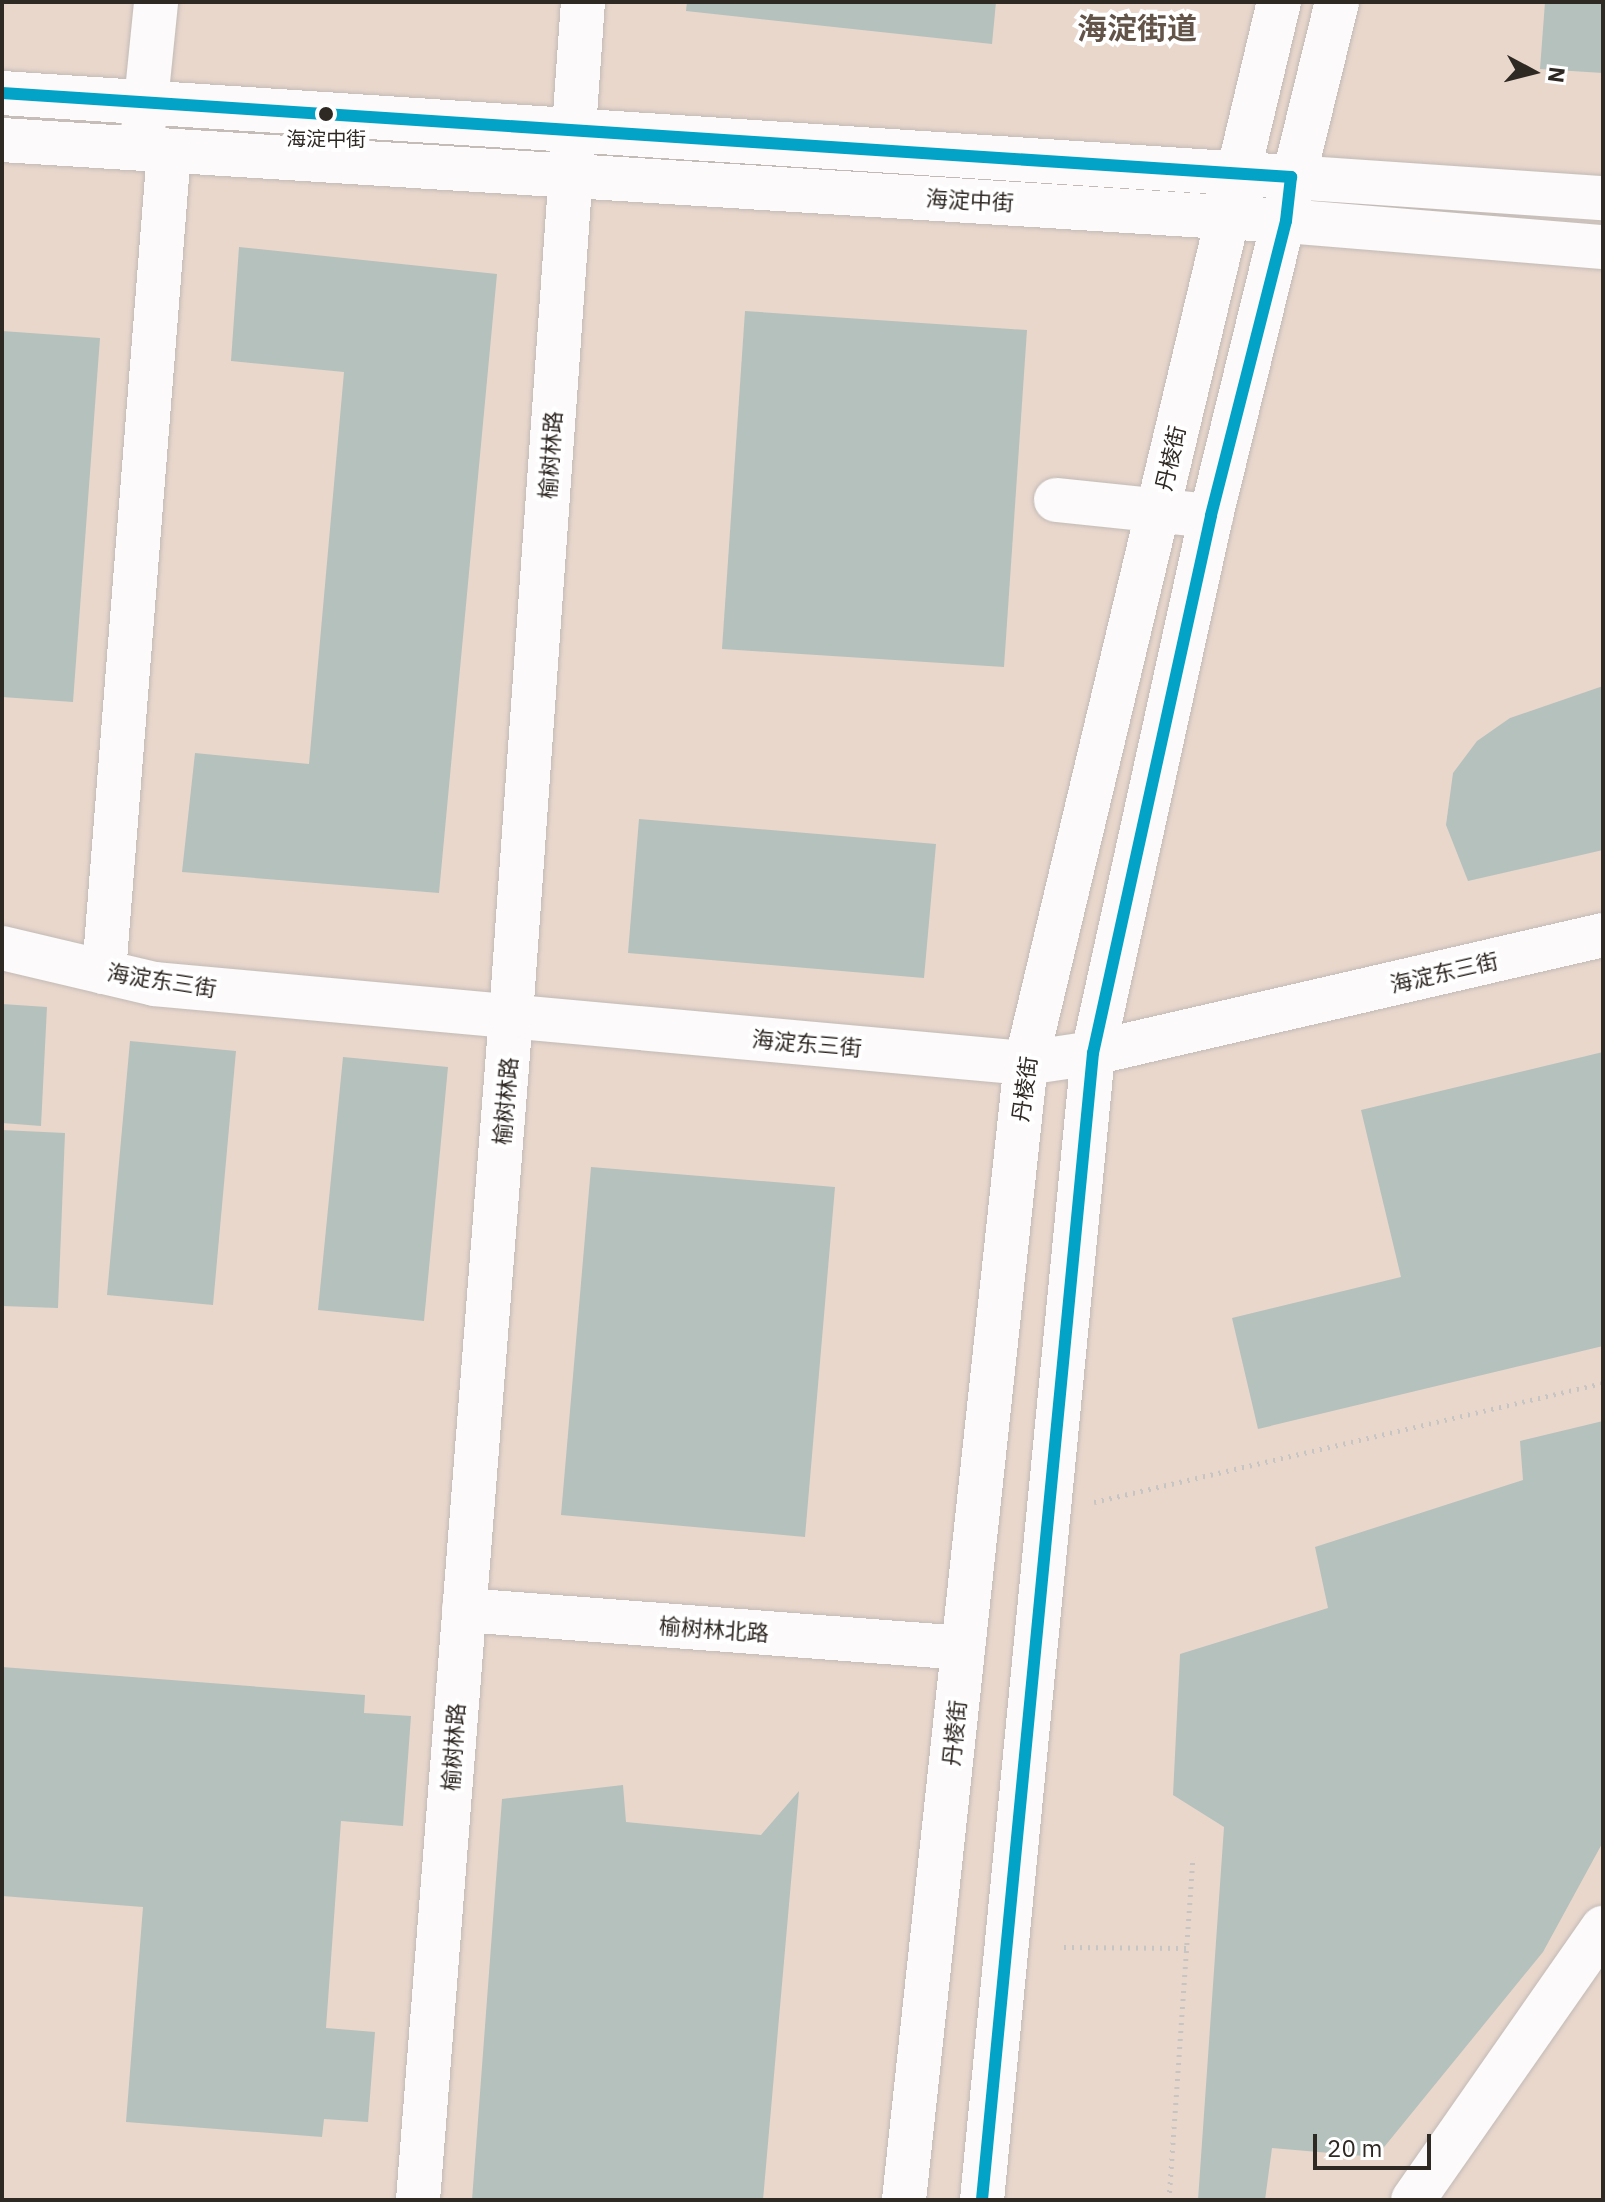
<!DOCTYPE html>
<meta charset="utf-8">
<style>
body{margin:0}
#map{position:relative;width:1605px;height:2202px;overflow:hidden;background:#ebe1db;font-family:"IBM Plex Sans","Noto Sans SC",sans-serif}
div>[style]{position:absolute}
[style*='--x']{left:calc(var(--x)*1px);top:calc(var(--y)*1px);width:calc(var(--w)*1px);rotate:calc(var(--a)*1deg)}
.built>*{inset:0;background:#e9d7cc}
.building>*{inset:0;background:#b5c1bd}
.path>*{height:5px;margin-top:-2.5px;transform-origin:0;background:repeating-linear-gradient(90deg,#c7c5c3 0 2px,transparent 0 8px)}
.roads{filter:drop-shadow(0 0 2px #c2bab6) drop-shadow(0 0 2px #c2bab6)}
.minor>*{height:44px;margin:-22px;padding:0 22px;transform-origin:22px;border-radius:22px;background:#fcfafa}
.major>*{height:44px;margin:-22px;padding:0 22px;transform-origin:22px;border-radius:22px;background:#fcfafa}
.bus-1>*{height:12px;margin:-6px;padding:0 6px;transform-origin:6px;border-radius:6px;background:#02a3c6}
.dots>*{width:22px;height:22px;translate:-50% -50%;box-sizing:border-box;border:4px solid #fff;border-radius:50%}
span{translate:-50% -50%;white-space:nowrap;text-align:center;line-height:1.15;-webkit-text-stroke:8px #fff;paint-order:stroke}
.bus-label{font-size:20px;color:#2f2924}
.street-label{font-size:22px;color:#2f2924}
.district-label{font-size:30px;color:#63544a;font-weight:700}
.frame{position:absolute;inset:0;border:4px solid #2f2924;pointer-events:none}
.north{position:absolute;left:1493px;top:32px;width:80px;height:80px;-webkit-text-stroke:6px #fff;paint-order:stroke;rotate:97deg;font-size:22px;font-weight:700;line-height:32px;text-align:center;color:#2f2924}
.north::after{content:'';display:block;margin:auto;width:28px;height:36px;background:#2f2924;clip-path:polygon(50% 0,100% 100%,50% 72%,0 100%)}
.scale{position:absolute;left:1313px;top:2134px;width:118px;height:36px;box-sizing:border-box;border:4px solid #2f2924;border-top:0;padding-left:10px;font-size:24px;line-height:28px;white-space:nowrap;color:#2f2924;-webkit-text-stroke:6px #fff;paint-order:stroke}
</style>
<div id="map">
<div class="built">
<i style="clip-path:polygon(2px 2px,1603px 2px,1603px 2200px,2px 2200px)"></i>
</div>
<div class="building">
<i style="clip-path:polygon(687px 2px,996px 2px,992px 44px,686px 11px)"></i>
<i style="clip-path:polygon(1545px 2px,1603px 2px,1603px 73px,1540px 69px)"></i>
<i style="clip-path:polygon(239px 247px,497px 274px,439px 893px,182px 872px,195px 753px,309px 764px,344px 372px,231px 361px)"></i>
<i style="clip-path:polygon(745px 311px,1027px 330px,1004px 667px,722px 649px)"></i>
<i style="clip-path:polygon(2px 331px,100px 338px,73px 702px,2px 697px)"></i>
<i style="clip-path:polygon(1603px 686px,1603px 850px,1468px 881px,1446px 825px,1453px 773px,1477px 741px,1510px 718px)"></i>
<i style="clip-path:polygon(639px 819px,936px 844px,924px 978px,628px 953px)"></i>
<i style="clip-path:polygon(2px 1004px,47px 1007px,41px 1126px,2px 1123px)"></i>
<i style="clip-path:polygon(130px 1041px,236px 1051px,213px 1305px,107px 1295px)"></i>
<i style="clip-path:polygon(1603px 1052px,1603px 1346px,1258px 1429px,1232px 1318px,1401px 1277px,1361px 1110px)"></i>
<i style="clip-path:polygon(343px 1057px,448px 1067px,424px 1321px,318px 1310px)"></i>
<i style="clip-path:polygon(2px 1130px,65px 1133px,58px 1308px,2px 1306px)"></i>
<i style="clip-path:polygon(591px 1167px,835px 1187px,805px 1537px,561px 1515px)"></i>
<i style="clip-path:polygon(1603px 1421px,1603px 1842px,1543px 1952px,1376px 2157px,1272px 2148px,1265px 2200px,1198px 2200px,1224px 1827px,1173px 1795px,1180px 1654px,1328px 1608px,1315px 1547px,1523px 1480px,1520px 1441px)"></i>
<i style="clip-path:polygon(2px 1667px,365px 1695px,364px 1713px,411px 1716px,403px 1826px,341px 1821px,326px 2028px,375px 2032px,368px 2122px,324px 2119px,322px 2137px,126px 2122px,143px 1907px,2px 1896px)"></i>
<i style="clip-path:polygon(623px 1785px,626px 1822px,761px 1835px,799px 1791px,763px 2200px,472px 2200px,502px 1799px)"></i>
</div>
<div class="path">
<i style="--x:1094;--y:1502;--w:523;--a:-13.16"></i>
<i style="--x:1064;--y:1947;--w:122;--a:0.5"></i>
<i style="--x:1169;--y:2200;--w:344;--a:-86"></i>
</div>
<div class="roads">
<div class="minor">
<i style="--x:2;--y:93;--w:1292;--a:3.73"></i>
<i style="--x:143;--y:131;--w:130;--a:-84.2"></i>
<i style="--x:2;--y:140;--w:1287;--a:3.61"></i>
<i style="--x:1056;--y:500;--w:156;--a:5.9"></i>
<i style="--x:2;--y:948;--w:156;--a:13.3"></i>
<i style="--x:154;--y:984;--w:876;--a:5.18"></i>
<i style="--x:1026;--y:1063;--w:68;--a:-8.5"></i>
<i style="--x:1093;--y:1053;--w:523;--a:-13.03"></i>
<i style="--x:104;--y:972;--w:824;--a:-85.47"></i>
<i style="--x:464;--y:1610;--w:500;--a:4.35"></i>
<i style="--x:418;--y:2200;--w:1188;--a:-85.51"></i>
<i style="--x:511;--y:1016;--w:1017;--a:-85.94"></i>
<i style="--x:1413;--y:2200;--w:332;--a:-55.1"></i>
</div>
<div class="major">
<i style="--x:1291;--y:177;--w:313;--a:3.9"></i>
<i style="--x:1286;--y:221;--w:318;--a:4.7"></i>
<i style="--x:904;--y:2200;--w:1144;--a:-83.88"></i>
<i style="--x:1026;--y:1063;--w:1091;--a:-76.59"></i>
<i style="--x:982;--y:2200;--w:1152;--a:-84.47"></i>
<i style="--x:1093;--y:1053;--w:550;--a:-77.61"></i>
<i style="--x:1211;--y:516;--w:529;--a:-76.23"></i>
</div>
</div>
<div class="bus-1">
<i style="--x:2;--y:93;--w:1292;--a:3.73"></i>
<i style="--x:1291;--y:177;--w:44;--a:96.5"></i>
<i style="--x:1286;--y:221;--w:304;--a:104.3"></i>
<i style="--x:1211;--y:516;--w:550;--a:102.39"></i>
<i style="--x:1093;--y:1053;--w:1152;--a:95.53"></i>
</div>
<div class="dots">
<i style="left:326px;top:114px;background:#2f2924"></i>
</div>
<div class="bus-label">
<span style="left:326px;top:138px">海淀中街</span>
</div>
<div class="street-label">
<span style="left:970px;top:200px;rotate:3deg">海淀中街</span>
<span style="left:550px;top:455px;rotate:-86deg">榆树林路</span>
<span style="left:1170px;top:458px;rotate:-77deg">丹棱街</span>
<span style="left:1444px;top:972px;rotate:-13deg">海淀东三街</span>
<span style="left:162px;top:980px;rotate:9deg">海淀东三街</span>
<span style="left:807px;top:1043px;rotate:5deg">海淀东三街</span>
<span style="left:1024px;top:1089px;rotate:-82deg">丹棱街</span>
<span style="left:505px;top:1101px;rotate:-85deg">榆树林路</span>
<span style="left:714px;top:1629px;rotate:4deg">榆树林北路</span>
<span style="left:954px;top:1733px;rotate:-84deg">丹棱街</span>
<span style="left:453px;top:1747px;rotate:-86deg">榆树林路</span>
</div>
<div class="district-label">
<span style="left:1137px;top:28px">海淀街道</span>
</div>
<div class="frame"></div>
<div class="north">N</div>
<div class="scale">20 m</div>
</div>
